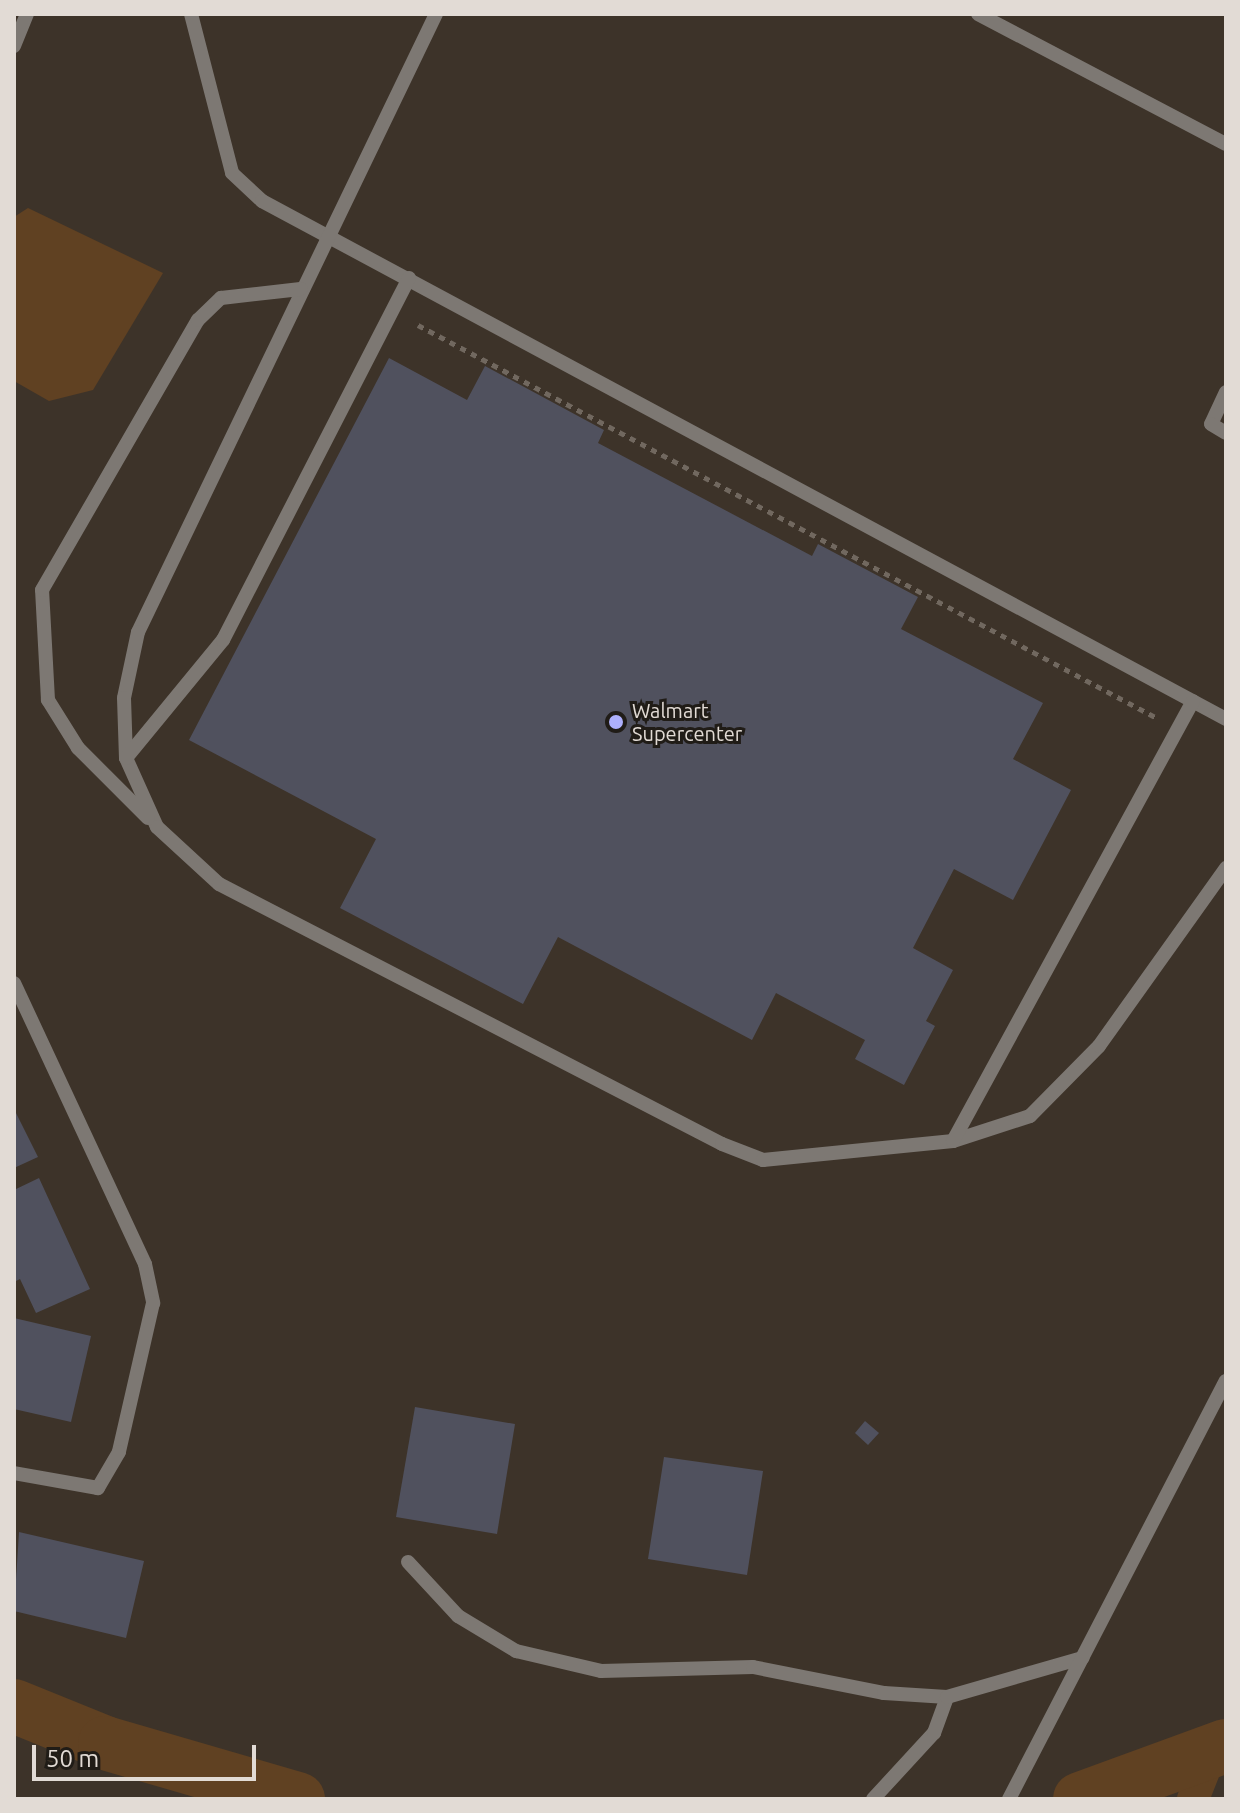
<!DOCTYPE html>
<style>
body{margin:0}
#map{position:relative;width:1240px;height:1813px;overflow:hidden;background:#3d3329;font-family:Ubuntu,sans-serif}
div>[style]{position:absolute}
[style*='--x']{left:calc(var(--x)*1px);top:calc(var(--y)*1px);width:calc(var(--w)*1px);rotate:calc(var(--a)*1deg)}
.water>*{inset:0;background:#604122}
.canal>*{height:32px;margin:-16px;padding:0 16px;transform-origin:16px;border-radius:16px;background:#604122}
.river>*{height:54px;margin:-27px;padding:0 27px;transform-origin:27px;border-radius:27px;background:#604122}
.building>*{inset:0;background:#50515e}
.path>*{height:5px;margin-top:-2.5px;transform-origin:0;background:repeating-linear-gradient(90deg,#71685f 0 6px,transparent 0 12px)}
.lane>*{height:14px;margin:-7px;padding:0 7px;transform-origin:7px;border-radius:7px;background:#7d7873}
.dots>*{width:22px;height:22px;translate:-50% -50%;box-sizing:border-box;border:4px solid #201c17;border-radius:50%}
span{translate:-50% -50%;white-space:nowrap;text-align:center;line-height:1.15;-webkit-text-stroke:6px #201c17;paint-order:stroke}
.poi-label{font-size:20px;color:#e2dbd5}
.left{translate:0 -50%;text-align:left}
.frame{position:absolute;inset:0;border:16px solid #e2dbd5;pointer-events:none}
.scale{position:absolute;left:32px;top:1745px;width:224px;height:36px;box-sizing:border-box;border:4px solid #e2dbd5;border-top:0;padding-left:10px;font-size:24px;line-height:28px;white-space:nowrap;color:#e2dbd5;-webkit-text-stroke:6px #201c17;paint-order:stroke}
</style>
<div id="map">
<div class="water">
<i style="clip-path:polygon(28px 208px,163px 273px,93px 390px,49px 401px,14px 381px,14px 217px)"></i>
</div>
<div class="canal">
<i style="--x:1193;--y:1799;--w:52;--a:-68.4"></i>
</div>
<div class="river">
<i style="--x:14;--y:1706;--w:98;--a:22.1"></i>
<i style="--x:105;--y:1743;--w:201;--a:16.2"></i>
<i style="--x:1080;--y:1799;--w:155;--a:-20"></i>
</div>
<div class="building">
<i style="clip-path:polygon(389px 358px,467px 400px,485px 366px,604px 430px,598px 443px,812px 556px,818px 544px,918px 597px,901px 629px,1043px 703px,1013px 759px,1071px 790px,1013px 900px,954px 869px,913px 948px,953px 970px,926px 1021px,935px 1026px,904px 1085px,855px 1059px,865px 1040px,776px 993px,752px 1040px,558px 937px,523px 1004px,340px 908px,376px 839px,189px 740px)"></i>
<i style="clip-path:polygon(14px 1109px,38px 1157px,14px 1168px)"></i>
<i style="clip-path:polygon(39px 1178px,90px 1289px,36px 1313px,20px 1279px,14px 1282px,14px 1190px)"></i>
<i style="clip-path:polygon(14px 1318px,91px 1336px,71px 1422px,14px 1409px)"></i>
<i style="clip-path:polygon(415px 1407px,515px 1424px,497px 1534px,396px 1517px)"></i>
<i style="clip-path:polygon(865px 1421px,879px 1433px,868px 1445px,855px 1433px)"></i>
<i style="clip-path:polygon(664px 1457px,763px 1471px,747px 1575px,648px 1559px)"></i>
<i style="clip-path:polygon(19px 1532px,144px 1561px,126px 1638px,14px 1611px)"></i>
</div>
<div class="path">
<i style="--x:418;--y:325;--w:837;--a:28"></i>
</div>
<div class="lane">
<i style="--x:191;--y:14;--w:164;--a:75.5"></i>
<i style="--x:232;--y:173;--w:41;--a:43"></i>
<i style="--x:262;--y:201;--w:1094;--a:28.25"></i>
<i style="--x:436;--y:14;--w:686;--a:115.74"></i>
<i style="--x:138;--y:632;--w:67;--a:102"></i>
<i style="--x:124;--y:698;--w:60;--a:88.1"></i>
<i style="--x:126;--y:758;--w:76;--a:65.8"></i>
<i style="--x:157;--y:827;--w:84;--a:42.6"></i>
<i style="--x:219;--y:884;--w:566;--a:27.33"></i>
<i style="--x:722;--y:1144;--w:44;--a:21.3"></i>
<i style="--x:763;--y:1160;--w:191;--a:-5.7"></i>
<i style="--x:953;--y:1141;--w:81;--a:-18"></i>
<i style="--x:1030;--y:1116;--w:98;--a:-45.4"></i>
<i style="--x:1099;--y:1046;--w:219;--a:-54.5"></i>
<i style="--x:978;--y:14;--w:280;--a:27.7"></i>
<i style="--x:14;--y:46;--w:35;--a:-68"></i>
<i style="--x:1226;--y:392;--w:35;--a:115"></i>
<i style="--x:1211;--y:424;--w:17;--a:31"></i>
<i style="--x:126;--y:758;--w:153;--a:-50.6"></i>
<i style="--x:223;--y:640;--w:407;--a:-62.8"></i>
<i style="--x:148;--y:818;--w:99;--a:-135"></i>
<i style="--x:78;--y:748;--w:57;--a:-122"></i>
<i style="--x:48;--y:700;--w:110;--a:-93.1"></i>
<i style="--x:42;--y:590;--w:312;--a:-60"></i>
<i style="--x:198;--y:320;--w:32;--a:-44"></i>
<i style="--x:221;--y:298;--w:80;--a:-6.5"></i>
<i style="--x:14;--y:983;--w:310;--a:65"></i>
<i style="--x:145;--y:1264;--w:40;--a:78"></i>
<i style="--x:153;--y:1303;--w:153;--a:102.9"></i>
<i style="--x:119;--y:1452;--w:42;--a:120.3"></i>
<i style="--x:98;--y:1488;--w:85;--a:-169.9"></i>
<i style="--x:953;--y:1141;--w:501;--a:-61.39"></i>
<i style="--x:408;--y:1562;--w:74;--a:47.2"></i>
<i style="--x:458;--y:1616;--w:68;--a:31.1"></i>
<i style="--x:516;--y:1651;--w:87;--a:13.2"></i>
<i style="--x:601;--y:1671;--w:152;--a:-1.5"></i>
<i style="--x:753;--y:1667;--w:134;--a:11.2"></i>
<i style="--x:884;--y:1693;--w:63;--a:3.6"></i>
<i style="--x:873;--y:1799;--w:90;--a:-47.3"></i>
<i style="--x:934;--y:1733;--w:38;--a:-70"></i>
<i style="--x:947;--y:1697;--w:141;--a:-16.1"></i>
<i style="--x:1009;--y:1799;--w:471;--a:-62.6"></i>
</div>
<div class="dots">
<i style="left:616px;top:722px;background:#adaffb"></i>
</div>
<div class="poi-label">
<span class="left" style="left:632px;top:722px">Walmart<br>Supercenter</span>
</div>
<div class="frame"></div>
<div class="scale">50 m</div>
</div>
